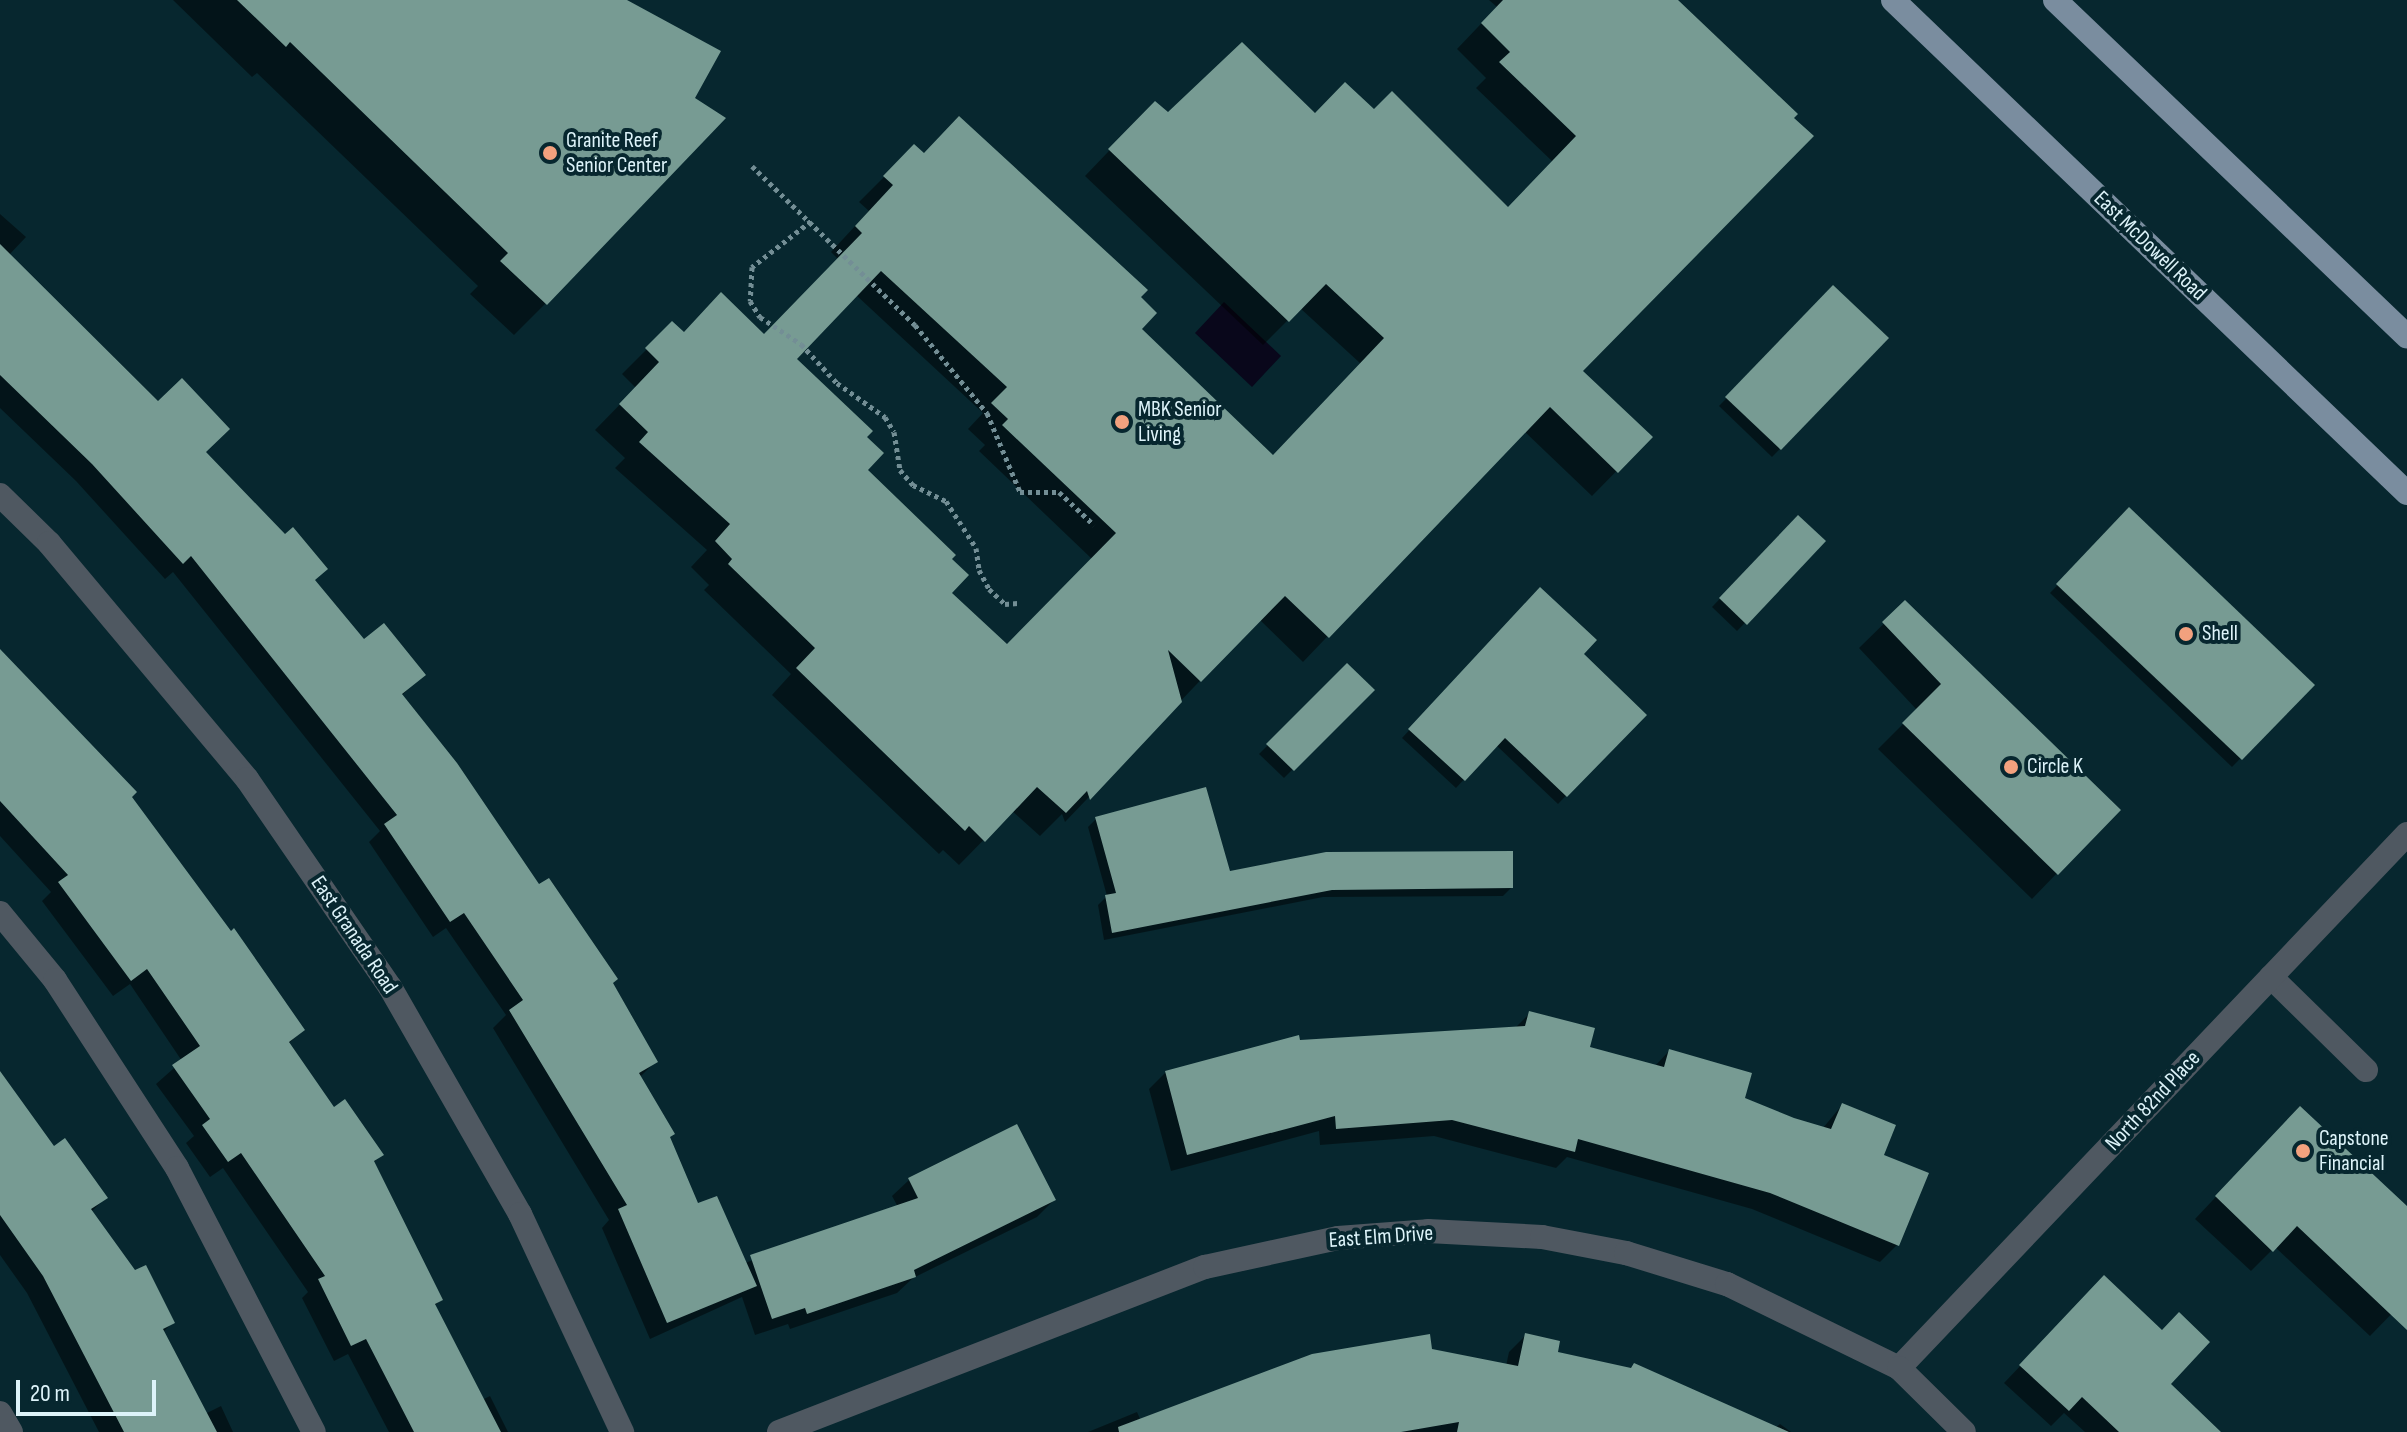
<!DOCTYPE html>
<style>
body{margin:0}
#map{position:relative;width:2407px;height:1432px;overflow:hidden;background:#07272f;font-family:"Sofia Sans Condensed",sans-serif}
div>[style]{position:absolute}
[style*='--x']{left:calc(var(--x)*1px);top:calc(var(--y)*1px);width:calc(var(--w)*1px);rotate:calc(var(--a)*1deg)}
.water>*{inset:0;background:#09071b}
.shadow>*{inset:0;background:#0007}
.building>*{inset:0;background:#779b93}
.path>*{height:5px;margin-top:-2.5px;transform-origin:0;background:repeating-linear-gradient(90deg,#738e95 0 4px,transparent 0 8px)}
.minor>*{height:24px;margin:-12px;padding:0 12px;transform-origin:12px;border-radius:12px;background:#4f5861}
.major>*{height:24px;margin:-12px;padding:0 12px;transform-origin:12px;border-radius:12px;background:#7a8d9f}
.dots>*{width:22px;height:22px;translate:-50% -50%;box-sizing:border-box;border:4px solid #07272f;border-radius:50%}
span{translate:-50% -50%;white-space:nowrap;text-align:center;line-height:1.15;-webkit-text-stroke:8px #07272f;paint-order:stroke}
.poi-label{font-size:22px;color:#ddf3f9}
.left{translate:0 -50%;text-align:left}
.street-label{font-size:22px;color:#ddf3f9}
.scale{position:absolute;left:16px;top:1380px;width:140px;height:36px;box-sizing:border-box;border:4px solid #ddf3f9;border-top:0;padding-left:10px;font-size:24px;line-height:28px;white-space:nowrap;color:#ddf3f9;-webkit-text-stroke:6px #07272f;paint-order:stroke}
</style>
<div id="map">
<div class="water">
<i style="clip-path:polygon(1224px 302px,1281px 356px,1252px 387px,1195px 333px)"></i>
</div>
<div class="shadow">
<i style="clip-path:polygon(173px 0,623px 0,546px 303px,514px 335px,470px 294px,478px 286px,257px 73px,252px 77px)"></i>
<i style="clip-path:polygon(evenodd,1489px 0,1675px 0,1580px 371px,1650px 437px,1592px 496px,1524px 431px,1303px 662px,1259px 619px,1065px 822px,1062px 814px,1040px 836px,1012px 811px,959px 865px,943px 850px,939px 854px,772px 695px,791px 674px,704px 590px,709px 585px,691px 567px,707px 550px,615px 468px,625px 458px,595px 430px,636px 388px,622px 374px,672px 324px,683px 334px,763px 336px,838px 259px,831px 252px,869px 211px,859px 202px,914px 147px,1138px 297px,1139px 329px,1272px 457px,1361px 364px,1300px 308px,1263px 345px,1085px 176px,1130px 129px,1168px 115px,1374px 112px,1507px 210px,1553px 162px,1476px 88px,1486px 78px,1457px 49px,1497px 7px,1489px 0,856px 295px,983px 413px,968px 429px,985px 445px,979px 451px,1092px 559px,1006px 647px,949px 593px,949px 559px,865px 470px,864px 437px,794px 359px,856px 295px)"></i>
<i style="clip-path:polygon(0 214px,26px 237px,9px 255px,204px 453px,364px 641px,423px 675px,401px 696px,611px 984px,656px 1061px,640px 1077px,697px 1206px,745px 1263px,898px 1207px,892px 1196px,909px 1180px,1054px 1200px,1037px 1217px,913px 1278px,897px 1293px,790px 1329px,788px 1324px,755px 1335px,742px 1297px,650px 1339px,602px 1228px,609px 1220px,493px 1028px,506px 1015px,446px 928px,433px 937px,369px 842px,380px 831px,173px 572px,165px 579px,76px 481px,0 408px)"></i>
<i style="clip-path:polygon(1833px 288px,1886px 338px,1772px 457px,1719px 406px)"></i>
<i style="clip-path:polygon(2129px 510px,2312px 685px,2232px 767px,2050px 593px)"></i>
<i style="clip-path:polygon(1798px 517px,1823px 542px,1737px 631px,1712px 607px)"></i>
<i style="clip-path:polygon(1540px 590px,1581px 654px,1644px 715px,1558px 804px,1496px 745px,1456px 788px,1402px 738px)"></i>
<i style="clip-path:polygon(1905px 603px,2118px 810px,2032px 899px,1878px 749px,1917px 710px,1859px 648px)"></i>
<i style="clip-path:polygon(0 654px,129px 797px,303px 1030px,288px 1044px,334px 1110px,381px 1154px,373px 1163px,441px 1300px,434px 1306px,482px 1400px,490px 1396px,508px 1432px,389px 1432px,348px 1354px,334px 1361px,302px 1298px,308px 1292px,223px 1168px,210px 1177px,186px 1143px,194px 1136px,156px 1084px,182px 1061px,130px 984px,113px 996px,42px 901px,51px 892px,0 836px)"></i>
<i style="clip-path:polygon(1347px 666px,1372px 690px,1284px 778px,1259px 754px)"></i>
<i style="clip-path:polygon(1096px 819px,1228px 873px,1511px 888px,1503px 896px,1323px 897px,1104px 940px,1098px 905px,1107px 896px,1088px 827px)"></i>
<i style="clip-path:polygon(1529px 1014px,1588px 1049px,1655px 1066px,1669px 1051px,1742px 1099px,1793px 1120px,1823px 1128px,1842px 1105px,1881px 1156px,1897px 1245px,1880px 1262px,1752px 1209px,1567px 1157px,1556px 1168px,1434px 1136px,1320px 1145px,1319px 1131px,1171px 1171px,1149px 1089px,1166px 1072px,1299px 1043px,1514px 1029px)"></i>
<i style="clip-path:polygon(0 1071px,53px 1149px,105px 1198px,91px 1212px,173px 1322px,163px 1332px,205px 1414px,221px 1406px,233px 1432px,99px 1432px,27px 1293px,0 1255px)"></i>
<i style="clip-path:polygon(2279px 1130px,2407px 1209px,2407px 1298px,2370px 1336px,2275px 1247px,2251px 1271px,2195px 1219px)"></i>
<i style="clip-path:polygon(2088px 1295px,2168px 1384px,2218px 1432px,2085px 1432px,2064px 1413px,2051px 1426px,2004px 1383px)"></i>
<i style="clip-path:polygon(1526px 1335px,1556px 1354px,1775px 1428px,1780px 1424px,1791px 1432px,1088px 1432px,1137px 1412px,1141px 1421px,1431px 1350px,1506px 1366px,1509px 1352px)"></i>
</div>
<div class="building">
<i style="clip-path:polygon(237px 0,627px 0,721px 51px,695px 98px,726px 118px,547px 305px,500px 261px,508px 253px,290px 42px,286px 47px)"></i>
<i style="clip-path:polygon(evenodd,1503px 0,1678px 0,1798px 114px,1794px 118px,1814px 136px,1583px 371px,1653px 437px,1618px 473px,1550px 407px,1329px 638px,1285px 596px,1201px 682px,1168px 650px,1182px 702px,1090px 800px,1087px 791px,1066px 813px,1037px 787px,985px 842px,969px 826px,965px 831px,796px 668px,815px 648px,728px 564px,732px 559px,715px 541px,730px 524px,639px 442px,648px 432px,619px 404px,659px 362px,645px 348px,672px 321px,684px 332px,721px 292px,764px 334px,862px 233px,855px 226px,893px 185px,883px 176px,914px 144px,924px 153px,959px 116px,1148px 290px,1141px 297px,1157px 313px,1142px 329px,1273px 455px,1384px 338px,1326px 284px,1289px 322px,1108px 149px,1155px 101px,1168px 112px,1242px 42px,1315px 113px,1345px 82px,1374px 109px,1392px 91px,1508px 207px,1576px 136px,1499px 62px,1510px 52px,1481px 23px,1503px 0,881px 271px,1007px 387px,991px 403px,1008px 419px,1002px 425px,1116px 533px,1007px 644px,952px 593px,969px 575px,952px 559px,956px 555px,868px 470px,884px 453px,867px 437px,873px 431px,797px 359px,881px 271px)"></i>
<i style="clip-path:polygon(0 244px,158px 401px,182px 378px,230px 429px,206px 452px,285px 534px,293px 527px,328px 569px,315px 580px,364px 639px,384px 623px,426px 675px,402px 694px,457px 763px,539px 884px,549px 878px,618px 979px,613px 983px,658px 1062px,639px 1073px,675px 1134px,670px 1137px,698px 1203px,717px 1196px,757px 1286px,667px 1323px,618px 1209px,627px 1205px,509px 1010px,523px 1000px,464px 913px,450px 922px,384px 824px,397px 815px,191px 556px,183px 564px,92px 464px,0 375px)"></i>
<i style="clip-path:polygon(1833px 285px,1889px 338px,1781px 450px,1725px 397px)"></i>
<i style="clip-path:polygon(2129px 507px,2315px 685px,2242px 760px,2056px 584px)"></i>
<i style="clip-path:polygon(1798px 515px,1826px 541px,1747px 625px,1719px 598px)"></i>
<i style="clip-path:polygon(1540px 587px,1597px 640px,1584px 654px,1647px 715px,1567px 797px,1505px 738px,1465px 781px,1408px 729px)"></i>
<i style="clip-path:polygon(1905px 600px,2121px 810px,2058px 875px,1902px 723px,1941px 684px,1882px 622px)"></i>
<i style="clip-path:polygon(0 649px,137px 792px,132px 797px,231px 931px,234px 928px,305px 1030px,289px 1042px,334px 1107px,345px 1099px,384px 1155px,374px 1161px,443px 1300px,435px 1304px,501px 1432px,414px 1432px,366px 1339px,351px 1346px,318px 1279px,325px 1276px,241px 1153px,228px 1162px,202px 1125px,210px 1119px,172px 1065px,200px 1046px,147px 969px,131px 981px,58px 882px,68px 875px,0 801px)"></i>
<i style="clip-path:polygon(1347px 663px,1375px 690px,1294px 771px,1266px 744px)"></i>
<i style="clip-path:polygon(1206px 787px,1230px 871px,1326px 852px,1513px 851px,1513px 888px,1332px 890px,1112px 933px,1105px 895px,1116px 893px,1095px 817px)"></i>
<i style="clip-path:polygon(1529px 1011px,1595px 1028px,1590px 1047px,1664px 1067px,1669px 1049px,1752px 1073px,1745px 1098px,1794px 1118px,1831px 1129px,1842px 1103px,1896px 1125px,1884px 1155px,1929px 1173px,1899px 1246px,1770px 1193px,1578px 1139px,1575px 1152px,1452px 1120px,1336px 1129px,1335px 1116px,1187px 1155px,1165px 1071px,1299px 1035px,1300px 1040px,1525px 1026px)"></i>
<i style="clip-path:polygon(0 1071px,54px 1146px,65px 1138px,108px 1198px,91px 1209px,135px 1270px,146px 1265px,175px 1323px,163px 1329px,217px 1432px,124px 1432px,43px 1276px,0 1215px)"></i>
<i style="clip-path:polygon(2300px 1106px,2407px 1206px,2407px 1330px,2297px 1226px,2273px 1252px,2215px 1196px)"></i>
<i style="clip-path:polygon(1017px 1124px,1056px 1200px,914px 1270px,916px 1277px,807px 1314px,805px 1308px,772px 1319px,750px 1255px,918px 1198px,908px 1178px)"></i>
<i style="clip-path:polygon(2104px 1275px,2162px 1330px,2179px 1312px,2210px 1342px,2171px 1384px,2221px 1432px,2119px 1432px,2082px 1397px,2069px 1411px,2019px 1365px)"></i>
<i style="clip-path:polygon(1525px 1333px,1560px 1341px,1558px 1352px,1631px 1368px,1634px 1363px,1789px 1432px,1457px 1432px,1459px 1422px,1401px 1432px,1119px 1432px,1118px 1427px,1312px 1354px,1430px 1334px,1432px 1349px,1518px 1366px)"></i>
</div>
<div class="path">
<i style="--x:752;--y:166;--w:228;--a:44.3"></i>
<i style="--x:915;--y:325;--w:114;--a:50.7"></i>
<i style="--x:987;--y:413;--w:86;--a:67.3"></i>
<i style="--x:1020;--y:492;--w:39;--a:0"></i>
<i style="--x:1059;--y:492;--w:48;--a:43.3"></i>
<i style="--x:811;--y:221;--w:75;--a:142.1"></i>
<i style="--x:752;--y:267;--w:34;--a:93"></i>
<i style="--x:750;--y:301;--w:19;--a:58"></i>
<i style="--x:760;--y:317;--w:49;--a:33.4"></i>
<i style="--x:801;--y:344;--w:53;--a:47.3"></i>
<i style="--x:837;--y:383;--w:59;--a:35.3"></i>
<i style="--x:885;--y:417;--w:17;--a:59"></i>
<i style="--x:894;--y:432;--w:38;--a:81"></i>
<i style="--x:900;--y:470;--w:20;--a:49"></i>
<i style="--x:913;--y:485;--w:37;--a:26"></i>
<i style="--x:946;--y:501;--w:56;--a:57.4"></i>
<i style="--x:976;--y:548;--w:22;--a:82"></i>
<i style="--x:979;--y:570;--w:21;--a:62"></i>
<i style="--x:989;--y:589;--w:22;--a:43"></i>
<i style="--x:1005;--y:604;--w:13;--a:-4"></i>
</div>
<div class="minor">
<i style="--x:0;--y:495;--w:69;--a:44.4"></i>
<i style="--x:49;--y:543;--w:308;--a:50"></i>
<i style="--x:247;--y:779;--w:252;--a:55.5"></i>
<i style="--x:390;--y:987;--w:262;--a:60.2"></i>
<i style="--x:520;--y:1214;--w:241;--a:64.9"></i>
<i style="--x:0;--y:913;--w:87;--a:50.6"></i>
<i style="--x:55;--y:980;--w:224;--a:57"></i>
<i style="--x:177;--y:1168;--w:297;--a:62.6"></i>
<i style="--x:2271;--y:977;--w:133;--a:44.4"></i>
<i style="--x:1899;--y:1368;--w:737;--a:-46.43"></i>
<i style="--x:0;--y:1413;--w:22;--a:60"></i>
<i style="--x:779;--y:1432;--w:457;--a:-21.2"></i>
<i style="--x:1205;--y:1267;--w:136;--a:-12.3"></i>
<i style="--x:1338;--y:1238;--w:90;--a:-4.4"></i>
<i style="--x:1428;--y:1231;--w:114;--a:3"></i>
<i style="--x:1542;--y:1237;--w:86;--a:10.8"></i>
<i style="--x:1626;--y:1253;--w:106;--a:17.1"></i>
<i style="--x:1727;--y:1284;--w:191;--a:26"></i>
<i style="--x:1899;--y:1368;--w:91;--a:44.6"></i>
</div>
<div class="major">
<i style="--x:1893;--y:0;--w:712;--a:43.81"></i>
<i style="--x:2055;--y:0;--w:487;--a:43.7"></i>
</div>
<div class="dots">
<i style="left:550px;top:153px;background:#f2a17e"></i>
<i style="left:1122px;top:422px;background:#f2a17e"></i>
<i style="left:2186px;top:634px;background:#f2a17e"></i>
<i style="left:2011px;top:767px;background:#f2a17e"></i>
<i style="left:2303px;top:1151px;background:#f2a17e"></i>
</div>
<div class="poi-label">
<span class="left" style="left:566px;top:153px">Granite Reef<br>Senior Center</span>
<span class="left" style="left:1138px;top:422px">MBK Senior<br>Living</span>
<span class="left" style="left:2202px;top:634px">Shell</span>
<span class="left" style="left:2027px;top:767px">Circle K</span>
<span class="left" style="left:2319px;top:1151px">Capstone<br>Financial</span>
</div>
<div class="street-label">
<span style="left:2150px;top:246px;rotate:44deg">East McDowell Road</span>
<span style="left:354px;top:935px;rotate:56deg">East Granada Road</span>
<span style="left:2153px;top:1101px;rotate:-47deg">North 82nd Place</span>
<span style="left:1381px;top:1237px;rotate:-4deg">East Elm Drive</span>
</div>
<div class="scale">20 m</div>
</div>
